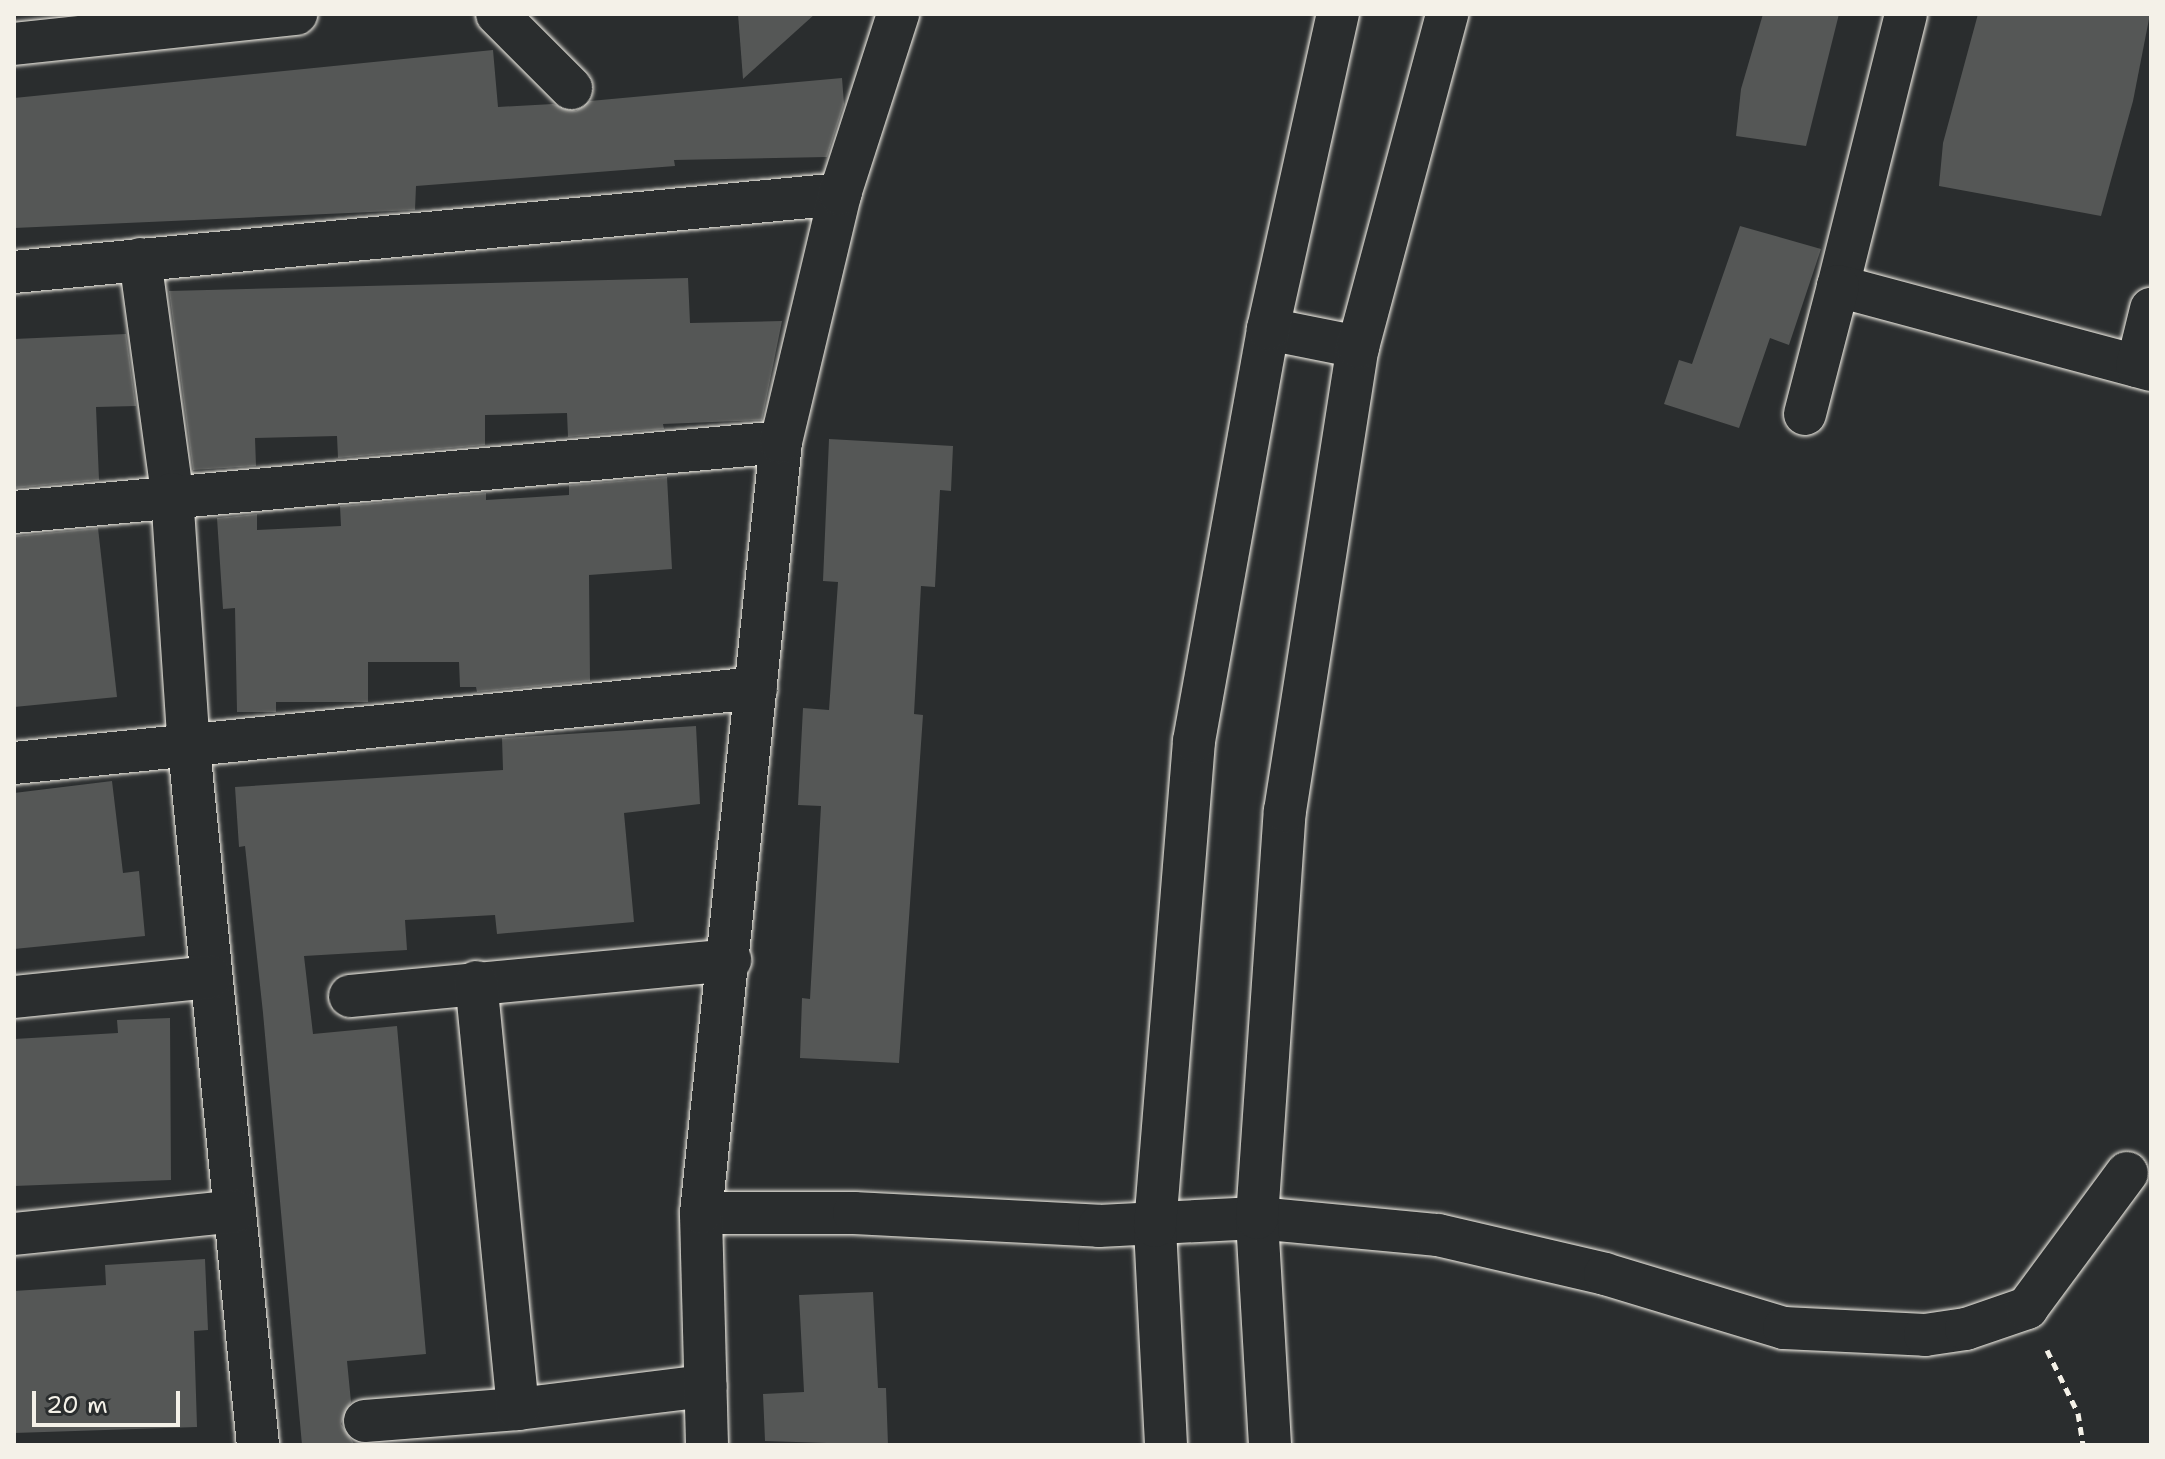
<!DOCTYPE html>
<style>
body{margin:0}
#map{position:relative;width:2165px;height:1459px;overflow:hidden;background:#2a2d2e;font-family:"Shantell Sans",sans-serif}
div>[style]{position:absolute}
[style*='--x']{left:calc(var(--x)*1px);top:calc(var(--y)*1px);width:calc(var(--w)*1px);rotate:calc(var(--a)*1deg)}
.building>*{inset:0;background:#555756}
.path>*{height:5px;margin-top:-2.5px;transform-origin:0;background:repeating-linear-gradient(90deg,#f4f1e8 0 8px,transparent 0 14px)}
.roads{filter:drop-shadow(0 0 2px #f4f1e8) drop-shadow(0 0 2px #f4f1e8)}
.minor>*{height:42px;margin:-21px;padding:0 21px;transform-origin:21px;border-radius:21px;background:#2a2d2e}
span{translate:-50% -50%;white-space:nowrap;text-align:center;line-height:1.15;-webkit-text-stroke:6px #2a2d2e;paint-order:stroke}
.frame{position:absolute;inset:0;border:16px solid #f4f1e8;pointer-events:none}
.scale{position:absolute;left:32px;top:1391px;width:148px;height:36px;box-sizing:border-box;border:4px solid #f4f1e8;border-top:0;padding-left:10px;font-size:24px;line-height:28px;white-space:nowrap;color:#f4f1e8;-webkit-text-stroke:6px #2a2d2e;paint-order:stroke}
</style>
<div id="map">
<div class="building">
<i style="clip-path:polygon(738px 14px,815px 14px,743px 79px)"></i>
<i style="clip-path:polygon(1763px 14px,1839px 14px,1806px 146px,1736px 136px,1741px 89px)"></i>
<i style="clip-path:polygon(1978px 14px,2150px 14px,2133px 101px,2101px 216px,1939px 186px,1943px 143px)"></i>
<i style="clip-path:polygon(493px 50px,498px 107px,553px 104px,576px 111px,590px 101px,842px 78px,844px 104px,827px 157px,674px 160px,675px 166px,416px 186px,415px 210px,14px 228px,14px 98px)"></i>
<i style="clip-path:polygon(1740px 226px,1821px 249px,1789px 345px,1770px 338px,1739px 428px,1664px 404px,1679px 360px,1692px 364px)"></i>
<i style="clip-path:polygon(688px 278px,690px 323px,782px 321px,762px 420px,663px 424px,664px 429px,568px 437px,567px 413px,485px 415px,485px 445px,338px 458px,337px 436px,255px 438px,256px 466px,193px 470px,169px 291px)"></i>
<i style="clip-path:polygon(126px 334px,136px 406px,96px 407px,99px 480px,14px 488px,14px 339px)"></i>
<i style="clip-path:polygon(829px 439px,953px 446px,951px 491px,940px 490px,935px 587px,921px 586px,914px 714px,923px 715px,899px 1063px,800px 1058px,802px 998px,810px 999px,821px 806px,798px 805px,803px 708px,829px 710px,838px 582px,823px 581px)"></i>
<i style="clip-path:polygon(667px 477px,672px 569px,589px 575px,590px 681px,477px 692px,476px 687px,460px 687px,459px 662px,368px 662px,368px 702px,276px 702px,276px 712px,237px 712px,235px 608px,223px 609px,217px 518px,257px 514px,257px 530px,341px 526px,340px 506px,486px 493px,486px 500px,569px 495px,569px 485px)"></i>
<i style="clip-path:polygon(98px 528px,117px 697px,14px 707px,14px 536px)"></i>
<i style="clip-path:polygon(696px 726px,700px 804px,624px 813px,634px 922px,497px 934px,495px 915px,405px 920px,407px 950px,304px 956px,313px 1034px,397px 1026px,426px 1354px,347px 1361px,351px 1402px,341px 1424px,355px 1445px,302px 1445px,263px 1013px,245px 846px,239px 847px,235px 787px,503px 770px,502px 738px)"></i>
<i style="clip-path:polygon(112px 781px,123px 873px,139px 871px,145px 936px,14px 949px,14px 793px)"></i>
<i style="clip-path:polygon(170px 1018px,171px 1180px,14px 1186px,14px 1039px,118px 1033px,117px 1020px)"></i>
<i style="clip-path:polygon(205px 1259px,208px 1330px,194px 1331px,197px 1427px,14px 1433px,14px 1291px,106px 1285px,105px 1265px)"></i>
<i style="clip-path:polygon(873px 1292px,878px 1388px,886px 1388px,888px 1445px,765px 1441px,763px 1394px,804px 1392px,799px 1295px)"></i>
</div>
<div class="path">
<i style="--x:2047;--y:1350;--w:70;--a:63.8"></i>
<i style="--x:2078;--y:1413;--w:32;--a:81"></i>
</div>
<div class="roads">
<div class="minor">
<i style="--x:497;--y:14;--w:105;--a:45"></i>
<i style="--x:1906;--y:14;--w:280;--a:104"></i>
<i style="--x:1838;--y:286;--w:324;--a:15"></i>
<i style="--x:14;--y:44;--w:284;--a:-6.1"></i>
<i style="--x:140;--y:259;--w:237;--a:82.2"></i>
<i style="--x:172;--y:494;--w:255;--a:86.2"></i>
<i style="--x:189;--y:748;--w:700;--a:84.35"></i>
<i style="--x:14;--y:272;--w:830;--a:-5.39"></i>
<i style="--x:1268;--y:329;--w:92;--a:11.3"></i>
<i style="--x:2137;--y:366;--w:59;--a:-76.2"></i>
<i style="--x:1805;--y:414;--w:132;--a:-75.5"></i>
<i style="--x:14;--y:512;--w:770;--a:-5.21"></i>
<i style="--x:14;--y:763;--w:746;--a:-5.77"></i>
<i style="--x:350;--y:996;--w:382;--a:-5.4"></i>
<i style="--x:14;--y:997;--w:198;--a:-5.8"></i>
<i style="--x:701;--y:1213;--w:153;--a:0"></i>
<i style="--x:854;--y:1213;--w:245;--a:3"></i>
<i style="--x:1099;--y:1226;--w:158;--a:-2.9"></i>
<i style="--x:1257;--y:1218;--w:182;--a:5.4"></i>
<i style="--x:1438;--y:1235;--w:171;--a:13.1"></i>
<i style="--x:1605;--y:1274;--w:187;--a:16.8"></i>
<i style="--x:1784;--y:1328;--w:141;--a:2.8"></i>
<i style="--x:1925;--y:1335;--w:41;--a:-8.3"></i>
<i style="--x:1966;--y:1329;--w:65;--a:-19"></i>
<i style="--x:2027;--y:1308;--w:168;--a:-53.5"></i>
<i style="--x:14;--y:1234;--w:222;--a:-5.9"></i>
<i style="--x:518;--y:1409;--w:189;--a:-7"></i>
<i style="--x:365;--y:1421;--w:153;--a:-4.5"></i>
<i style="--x:518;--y:1409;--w:429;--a:-95.6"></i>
<i style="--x:707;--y:1445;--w:232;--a:-91.5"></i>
<i style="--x:701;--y:1213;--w:775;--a:-84.08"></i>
<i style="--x:781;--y:442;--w:255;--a:-76.6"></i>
<i style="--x:840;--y:194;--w:189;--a:-72.1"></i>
<i style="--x:1166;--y:1445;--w:219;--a:-92.9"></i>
<i style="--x:1155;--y:1226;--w:487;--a:-85.4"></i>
<i style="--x:1194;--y:741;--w:419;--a:-79.8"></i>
<i style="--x:1268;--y:329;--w:323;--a:-77.5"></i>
<i style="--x:1270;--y:1445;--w:227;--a:-93.3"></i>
<i style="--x:1257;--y:1218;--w:408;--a:-86.1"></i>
<i style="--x:1285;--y:811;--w:470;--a:-81.1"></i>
<i style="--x:1358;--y:347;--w:345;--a:-75"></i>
</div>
</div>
<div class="frame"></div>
<div class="scale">20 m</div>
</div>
